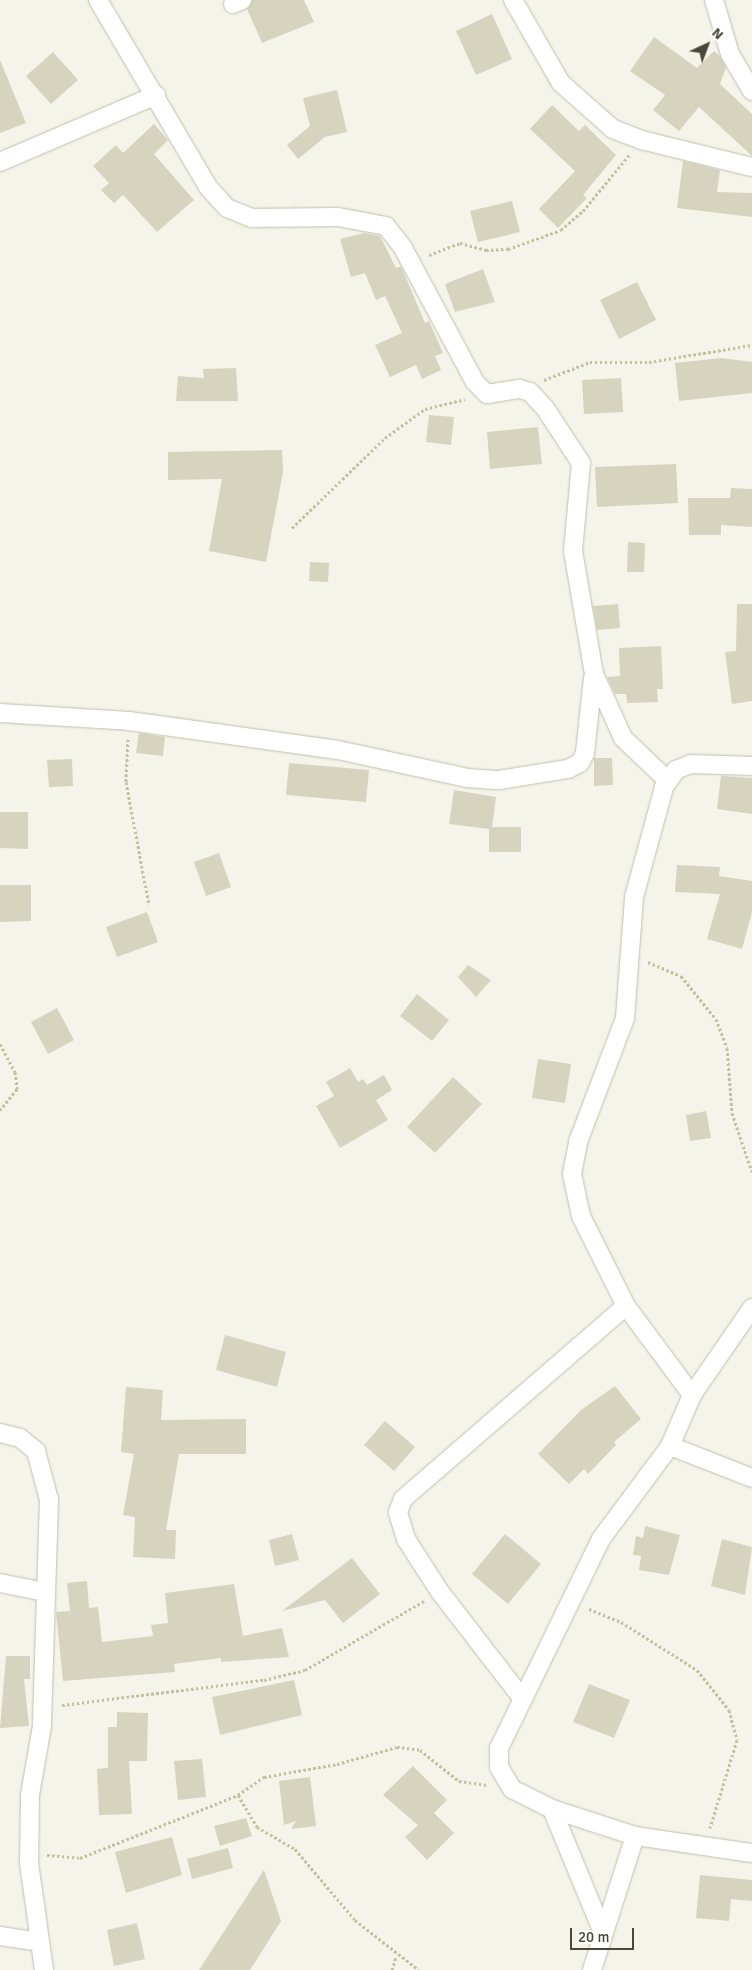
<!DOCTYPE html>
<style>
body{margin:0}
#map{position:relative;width:752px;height:1970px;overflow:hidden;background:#f4f4ea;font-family:Signika,sans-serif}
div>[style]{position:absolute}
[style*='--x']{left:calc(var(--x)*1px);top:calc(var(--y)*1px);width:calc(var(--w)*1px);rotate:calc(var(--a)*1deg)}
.building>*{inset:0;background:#d6d4bf}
.path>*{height:3px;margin-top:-1.5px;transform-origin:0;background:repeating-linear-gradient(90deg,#c2c09d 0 2.5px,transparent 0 5px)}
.roads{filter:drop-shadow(0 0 1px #c0c0ac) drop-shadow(0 0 1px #c0c0ac)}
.minor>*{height:18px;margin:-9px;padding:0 9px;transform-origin:9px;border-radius:9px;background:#fff}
span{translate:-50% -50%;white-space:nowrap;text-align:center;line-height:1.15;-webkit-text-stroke:4px #fff;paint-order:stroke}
.north{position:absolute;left:682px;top:20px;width:50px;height:50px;-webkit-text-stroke:4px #fff;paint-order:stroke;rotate:43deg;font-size:14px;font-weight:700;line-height:20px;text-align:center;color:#484738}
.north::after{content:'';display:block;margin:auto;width:18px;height:22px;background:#484738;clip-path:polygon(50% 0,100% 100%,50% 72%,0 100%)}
.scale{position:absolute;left:570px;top:1928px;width:64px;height:22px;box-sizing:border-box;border:2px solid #484738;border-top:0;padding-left:6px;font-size:15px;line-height:18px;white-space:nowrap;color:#484738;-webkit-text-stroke:4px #fff;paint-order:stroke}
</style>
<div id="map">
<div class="building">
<i style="clip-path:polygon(252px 0,304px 0,314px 22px,262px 43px,247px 9px)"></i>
<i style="clip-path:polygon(492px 14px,512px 59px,476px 75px,456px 31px)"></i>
<i style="clip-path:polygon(654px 37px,697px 68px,714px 51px,720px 56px,726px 67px,720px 84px,752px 114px,752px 156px,699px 107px,679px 131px,653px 110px,665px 95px,630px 71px)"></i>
<i style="clip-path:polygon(53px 52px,78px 80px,51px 104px,26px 76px)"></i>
<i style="clip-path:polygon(0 60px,26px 123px,0 133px)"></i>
<i style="clip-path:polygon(337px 90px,347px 132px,325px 137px,298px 159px,287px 145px,310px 126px,303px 98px)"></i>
<i style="clip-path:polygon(552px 105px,579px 131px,585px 125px,616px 155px,583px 195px,587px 198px,558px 228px,539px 209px,575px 171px,530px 129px)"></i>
<i style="clip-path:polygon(154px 124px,168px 140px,154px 154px,194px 200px,157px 232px,123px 195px,114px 203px,101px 190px,109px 183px,93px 166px,116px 145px,123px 153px)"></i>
<i style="clip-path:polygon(683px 161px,720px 170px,717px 192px,752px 193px,752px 217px,677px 208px)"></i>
<i style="clip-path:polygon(512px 201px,520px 232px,478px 242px,470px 211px)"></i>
<i style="clip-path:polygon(364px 233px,380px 236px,396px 268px,401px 266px,425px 323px,429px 321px,443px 353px,435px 356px,441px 370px,422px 379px,416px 365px,390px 377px,375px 345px,402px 333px,385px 296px,376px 300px,365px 273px,351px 277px,340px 239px)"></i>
<i style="clip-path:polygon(483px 269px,495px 302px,455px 312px,445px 284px)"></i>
<i style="clip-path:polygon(637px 282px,656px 320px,619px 339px,600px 300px)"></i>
<i style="clip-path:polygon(721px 358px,752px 362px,752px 393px,679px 401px,675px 363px)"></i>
<i style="clip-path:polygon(236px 368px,238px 401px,176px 401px,178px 376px,204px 378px,203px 369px)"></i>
<i style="clip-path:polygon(621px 378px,623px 412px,584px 414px,582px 380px)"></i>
<i style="clip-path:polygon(429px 415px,454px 417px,451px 445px,426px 442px)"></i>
<i style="clip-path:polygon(538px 427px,542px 464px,490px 469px,487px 432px)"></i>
<i style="clip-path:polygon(282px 450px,283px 472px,266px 562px,209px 551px,222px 479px,168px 480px,168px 452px)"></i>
<i style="clip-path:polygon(676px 464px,678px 503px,597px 507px,595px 467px)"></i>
<i style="clip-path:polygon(731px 488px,752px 489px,752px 527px,721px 525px,721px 535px,689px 535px,688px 498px,730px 498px)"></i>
<i style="clip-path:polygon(628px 542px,645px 543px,644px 572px,627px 572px)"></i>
<i style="clip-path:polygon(310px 562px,329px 563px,328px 582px,309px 581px)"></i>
<i style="clip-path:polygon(618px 604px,620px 628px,597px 630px,593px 606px)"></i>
<i style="clip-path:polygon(737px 604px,752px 604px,752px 701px,732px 704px,725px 652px,736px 651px)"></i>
<i style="clip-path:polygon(661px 646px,663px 689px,657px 689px,658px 702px,627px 703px,626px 694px,615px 694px,607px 677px,620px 676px,619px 648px)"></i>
<i style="clip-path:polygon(139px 733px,165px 737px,163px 756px,136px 753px)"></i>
<i style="clip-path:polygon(594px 758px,612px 758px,613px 785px,594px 786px)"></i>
<i style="clip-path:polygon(72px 759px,73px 786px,49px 787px,47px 760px)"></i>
<i style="clip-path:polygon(289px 763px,369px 770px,366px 802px,286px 795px)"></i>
<i style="clip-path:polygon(721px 776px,752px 778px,752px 814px,717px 809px)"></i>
<i style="clip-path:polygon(454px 790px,496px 797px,492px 827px,521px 827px,521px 852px,489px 852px,489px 829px,449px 824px)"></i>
<i style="clip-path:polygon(0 812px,28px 812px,28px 849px,0 848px)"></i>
<i style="clip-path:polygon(219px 853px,231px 887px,206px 896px,194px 862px)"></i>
<i style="clip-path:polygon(677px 865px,720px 867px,719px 876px,752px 881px,752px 912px,742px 949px,707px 939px,720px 894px,675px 892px)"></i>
<i style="clip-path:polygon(0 885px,31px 885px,31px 921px,0 922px)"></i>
<i style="clip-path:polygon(147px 912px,158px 942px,117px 957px,106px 927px)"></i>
<i style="clip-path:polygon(468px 965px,491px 980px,476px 997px,458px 977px)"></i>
<i style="clip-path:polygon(417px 994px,449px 1020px,432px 1041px,400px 1016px)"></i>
<i style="clip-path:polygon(57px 1008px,74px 1040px,48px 1054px,31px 1022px)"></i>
<i style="clip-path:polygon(538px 1059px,571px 1064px,565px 1103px,532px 1098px)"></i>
<i style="clip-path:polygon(350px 1068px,358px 1082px,363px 1079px,367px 1085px,384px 1075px,392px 1090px,376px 1100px,388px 1120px,340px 1148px,316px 1106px,334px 1096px,326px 1082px)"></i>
<i style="clip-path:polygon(453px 1077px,482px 1104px,435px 1153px,407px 1127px)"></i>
<i style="clip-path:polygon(706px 1111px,711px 1138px,690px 1141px,686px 1115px)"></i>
<i style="clip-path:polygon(225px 1335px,286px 1352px,277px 1387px,216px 1370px)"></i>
<i style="clip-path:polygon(615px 1386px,641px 1419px,614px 1442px,616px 1445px,588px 1474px,584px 1469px,569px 1484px,538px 1454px,581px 1410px)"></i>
<i style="clip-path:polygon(126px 1387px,163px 1390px,161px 1420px,246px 1419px,246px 1454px,179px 1454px,166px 1530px,176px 1530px,175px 1559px,133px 1557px,135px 1517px,123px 1515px,134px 1454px,121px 1452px)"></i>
<i style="clip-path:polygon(385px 1421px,415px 1447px,394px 1471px,364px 1445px)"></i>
<i style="clip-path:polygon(645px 1526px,680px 1535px,669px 1575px,639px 1570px,641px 1556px,633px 1555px,636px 1536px,643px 1538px)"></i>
<i style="clip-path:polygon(292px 1534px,299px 1560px,275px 1566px,269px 1540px)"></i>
<i style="clip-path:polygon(505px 1534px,541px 1564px,508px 1604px,472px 1574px)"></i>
<i style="clip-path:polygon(722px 1539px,752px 1547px,745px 1595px,711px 1586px)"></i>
<i style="clip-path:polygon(352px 1558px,380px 1594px,343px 1623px,325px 1600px,282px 1611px)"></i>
<i style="clip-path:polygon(87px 1581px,89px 1608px,98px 1607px,102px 1642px,153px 1636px,151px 1625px,168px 1623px,165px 1593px,234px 1584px,243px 1636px,282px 1628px,289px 1657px,221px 1662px,221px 1658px,174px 1664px,175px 1672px,63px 1681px,56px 1612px,70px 1611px,67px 1583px)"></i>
<i style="clip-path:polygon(6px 1656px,30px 1656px,30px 1679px,24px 1679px,29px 1726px,0 1728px)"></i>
<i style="clip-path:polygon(294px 1680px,302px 1715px,220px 1735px,212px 1697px)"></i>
<i style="clip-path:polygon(589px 1684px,630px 1700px,614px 1738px,573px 1722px)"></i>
<i style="clip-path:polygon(117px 1712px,148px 1713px,147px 1761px,129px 1761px,132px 1814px,99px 1815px,97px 1769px,108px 1768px,108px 1727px,117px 1727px)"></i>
<i style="clip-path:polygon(202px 1759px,206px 1797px,178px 1800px,174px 1761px)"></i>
<i style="clip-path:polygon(413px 1766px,447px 1800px,434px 1813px,454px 1833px,427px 1860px,405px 1837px,418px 1825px,383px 1795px)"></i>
<i style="clip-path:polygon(310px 1777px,316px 1826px,291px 1829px,296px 1821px,284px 1825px,279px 1781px)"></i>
<i style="clip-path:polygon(246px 1818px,252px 1836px,220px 1846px,214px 1826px)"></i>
<i style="clip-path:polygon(172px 1837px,182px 1875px,126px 1893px,115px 1852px)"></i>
<i style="clip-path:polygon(228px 1848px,233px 1868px,192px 1879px,187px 1859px)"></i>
<i style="clip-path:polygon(264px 1870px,281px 1921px,250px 1970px,199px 1970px)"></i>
<i style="clip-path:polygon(700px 1875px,752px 1880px,752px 1901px,731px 1899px,729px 1921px,696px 1918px)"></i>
<i style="clip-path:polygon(137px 1923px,145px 1959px,114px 1966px,107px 1930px)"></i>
</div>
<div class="path">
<i style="--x:429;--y:255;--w:33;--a:-21"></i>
<i style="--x:460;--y:243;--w:27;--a:15"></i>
<i style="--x:486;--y:250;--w:22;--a:-3"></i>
<i style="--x:508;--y:249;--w:56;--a:-19.7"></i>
<i style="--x:561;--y:230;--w:29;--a:-41"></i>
<i style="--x:583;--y:211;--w:74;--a:-50.5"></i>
<i style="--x:544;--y:380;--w:49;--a:-21.4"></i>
<i style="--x:590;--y:362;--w:59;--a:0"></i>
<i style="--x:649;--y:362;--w:104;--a:-9.4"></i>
<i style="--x:292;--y:528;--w:129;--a:-44.1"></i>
<i style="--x:385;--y:438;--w:49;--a:-35.9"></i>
<i style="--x:425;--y:409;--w:41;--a:-14"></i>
<i style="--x:128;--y:739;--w:43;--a:92.7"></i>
<i style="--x:126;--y:782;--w:125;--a:79.4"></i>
<i style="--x:648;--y:962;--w:36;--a:23"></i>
<i style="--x:681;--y:976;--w:55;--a:50.9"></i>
<i style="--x:716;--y:1019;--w:31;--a:69"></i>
<i style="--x:727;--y:1048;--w:65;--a:85.6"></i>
<i style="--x:732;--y:1113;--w:62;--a:71.3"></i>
<i style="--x:0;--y:1044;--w:32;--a:62"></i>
<i style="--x:15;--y:1072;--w:17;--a:83"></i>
<i style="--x:17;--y:1089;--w:27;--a:129"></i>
<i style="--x:589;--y:1609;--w:35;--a:22"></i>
<i style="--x:621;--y:1622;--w:90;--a:32.3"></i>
<i style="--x:697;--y:1670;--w:51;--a:51.3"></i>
<i style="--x:729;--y:1710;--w:31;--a:75"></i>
<i style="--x:737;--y:1740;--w:92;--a:107.1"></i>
<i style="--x:62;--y:1705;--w:204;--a:-7.1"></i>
<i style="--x:264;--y:1680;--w:42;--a:-13.7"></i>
<i style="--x:305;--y:1670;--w:138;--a:-30.1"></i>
<i style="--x:238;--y:1795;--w:37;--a:59"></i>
<i style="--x:257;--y:1827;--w:44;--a:30.1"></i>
<i style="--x:295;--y:1849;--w:93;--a:49.8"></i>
<i style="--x:355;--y:1920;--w:81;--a:38"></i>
<i style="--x:47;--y:1855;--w:33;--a:5"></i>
<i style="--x:80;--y:1858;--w:170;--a:-21.7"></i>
<i style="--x:238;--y:1795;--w:32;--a:-35"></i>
<i style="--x:264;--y:1777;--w:74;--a:-10.1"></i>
<i style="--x:337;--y:1764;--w:62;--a:-15.8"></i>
<i style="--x:397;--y:1747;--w:23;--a:7"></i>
<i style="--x:420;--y:1750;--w:50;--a:38.5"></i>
<i style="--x:459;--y:1781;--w:28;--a:8"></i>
<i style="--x:392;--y:1970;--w:14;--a:-73"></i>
</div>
<div class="roads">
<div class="minor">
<i style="--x:98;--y:0;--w:217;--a:59.5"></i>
<i style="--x:208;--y:187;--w:28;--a:48"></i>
<i style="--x:227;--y:208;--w:27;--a:22"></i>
<i style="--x:252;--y:218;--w:86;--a:-0.7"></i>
<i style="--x:338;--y:217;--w:49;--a:10.6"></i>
<i style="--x:386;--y:226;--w:28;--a:52"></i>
<i style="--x:403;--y:248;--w:152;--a:61.8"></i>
<i style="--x:475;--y:382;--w:17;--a:45"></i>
<i style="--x:487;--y:394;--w:33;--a:-9"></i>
<i style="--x:520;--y:389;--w:10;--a:17"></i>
<i style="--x:530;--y:392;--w:22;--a:47"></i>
<i style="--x:545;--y:408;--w:66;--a:56.8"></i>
<i style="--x:581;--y:463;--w:88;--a:95.2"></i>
<i style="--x:573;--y:551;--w:125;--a:80.3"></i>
<i style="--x:594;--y:674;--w:70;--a:65.6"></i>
<i style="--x:623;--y:738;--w:62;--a:43.7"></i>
<i style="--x:513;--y:0;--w:96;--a:60"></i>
<i style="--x:561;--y:83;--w:69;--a:41.5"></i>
<i style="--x:613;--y:129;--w:30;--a:21"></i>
<i style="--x:641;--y:140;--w:114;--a:13.7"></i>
<i style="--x:714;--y:0;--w:56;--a:73.5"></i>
<i style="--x:730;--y:54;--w:43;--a:59.3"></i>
<i style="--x:233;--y:4;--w:10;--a:-24"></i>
<i style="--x:0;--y:162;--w:170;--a:-23.2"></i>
<i style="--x:0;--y:713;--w:129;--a:3.5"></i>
<i style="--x:129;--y:721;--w:211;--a:7.9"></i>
<i style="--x:338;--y:750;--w:132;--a:12.2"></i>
<i style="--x:467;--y:778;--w:32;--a:4"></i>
<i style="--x:499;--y:780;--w:70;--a:-9.1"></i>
<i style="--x:568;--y:769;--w:13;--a:-27"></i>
<i style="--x:580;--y:763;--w:11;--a:-63"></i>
<i style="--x:585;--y:753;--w:75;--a:-83.9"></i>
<i style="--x:752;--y:1308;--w:106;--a:124.6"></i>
<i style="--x:692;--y:1395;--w:56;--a:113.3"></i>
<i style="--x:670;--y:1446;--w:116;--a:126.6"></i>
<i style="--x:601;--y:1539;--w:233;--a:116"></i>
<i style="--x:499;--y:1748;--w:19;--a:90"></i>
<i style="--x:499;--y:1767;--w:26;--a:59"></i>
<i style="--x:512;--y:1789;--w:45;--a:26.6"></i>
<i style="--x:552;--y:1809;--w:87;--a:18"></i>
<i style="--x:635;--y:1836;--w:118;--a:8.3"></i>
<i style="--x:692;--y:1395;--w:111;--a:-126.6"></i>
<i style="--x:626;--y:1306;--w:101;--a:-116.6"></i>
<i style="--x:581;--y:1216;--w:43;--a:-102.1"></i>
<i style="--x:572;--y:1174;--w:33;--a:-79"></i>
<i style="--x:578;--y:1142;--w:133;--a:-69.2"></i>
<i style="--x:625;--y:1018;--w:121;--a:-85.7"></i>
<i style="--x:634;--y:897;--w:114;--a:-74.7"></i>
<i style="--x:664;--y:787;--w:21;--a:-55"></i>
<i style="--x:676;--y:770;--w:16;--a:-22"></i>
<i style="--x:691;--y:764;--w:61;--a:1.9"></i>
<i style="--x:0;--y:1433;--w:21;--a:14"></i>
<i style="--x:20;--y:1438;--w:21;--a:39"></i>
<i style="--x:36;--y:1451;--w:51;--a:75.1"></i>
<i style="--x:49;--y:1500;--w:226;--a:91.8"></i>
<i style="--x:42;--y:1726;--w:70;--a:99.9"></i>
<i style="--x:30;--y:1795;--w:68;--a:90.8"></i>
<i style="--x:29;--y:1863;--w:108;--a:82"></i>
<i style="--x:670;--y:1446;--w:88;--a:21.3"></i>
<i style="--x:0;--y:1583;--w:46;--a:11.3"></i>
<i style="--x:522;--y:1698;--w:134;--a:-127.7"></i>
<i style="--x:440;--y:1592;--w:63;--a:-122.7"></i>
<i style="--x:406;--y:1539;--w:28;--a:-107"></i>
<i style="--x:398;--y:1512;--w:14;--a:-69"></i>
<i style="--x:403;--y:1499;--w:295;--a:-40.9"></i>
<i style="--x:552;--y:1809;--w:134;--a:67.6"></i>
<i style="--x:0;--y:1936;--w:40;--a:8.5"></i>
<i style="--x:592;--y:1970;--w:141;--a:-72.2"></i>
</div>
</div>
<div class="north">N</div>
<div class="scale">20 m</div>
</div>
